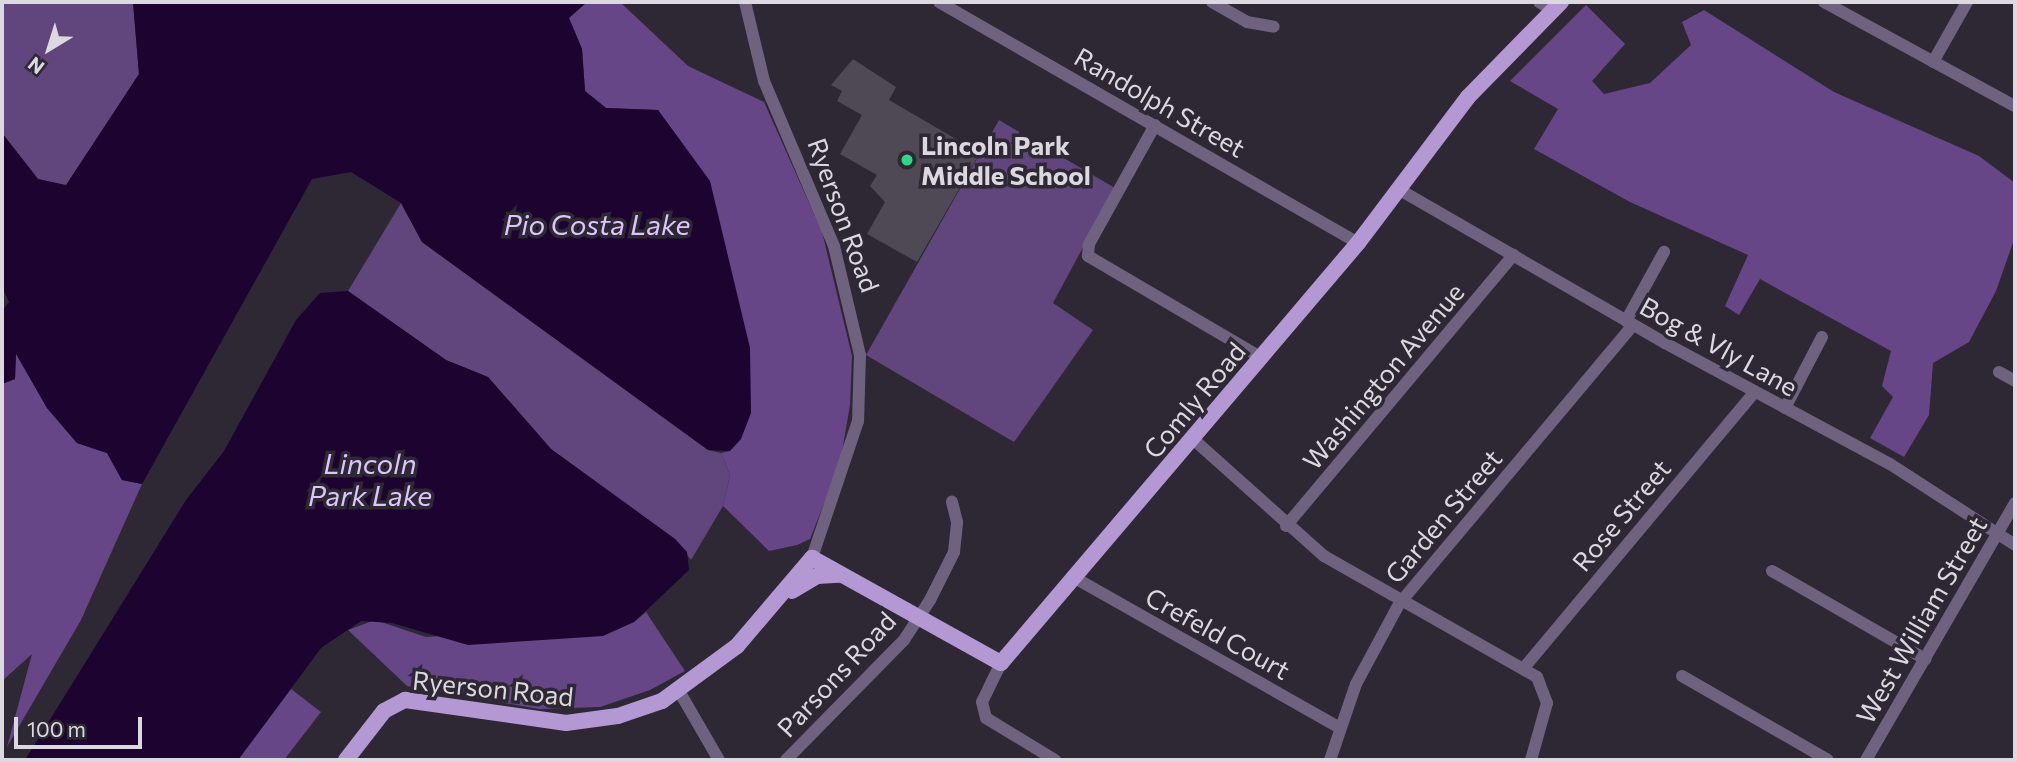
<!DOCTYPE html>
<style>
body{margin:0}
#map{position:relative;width:2017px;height:762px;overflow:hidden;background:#2d2833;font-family:Commissioner,sans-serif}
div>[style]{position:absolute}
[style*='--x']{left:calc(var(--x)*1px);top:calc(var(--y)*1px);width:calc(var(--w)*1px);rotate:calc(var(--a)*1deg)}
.green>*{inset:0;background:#60467c}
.forest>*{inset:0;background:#664687}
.water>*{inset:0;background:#1c0330}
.building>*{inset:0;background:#4e4954}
.minor>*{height:12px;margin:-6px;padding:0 6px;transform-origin:6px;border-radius:6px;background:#6f627f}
.major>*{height:16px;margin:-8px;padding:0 8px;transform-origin:8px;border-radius:8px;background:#b498d4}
.dots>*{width:19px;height:19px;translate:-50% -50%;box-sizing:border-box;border:4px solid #2d2833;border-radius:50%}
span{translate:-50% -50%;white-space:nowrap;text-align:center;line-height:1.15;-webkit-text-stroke:7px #2d2833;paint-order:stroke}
.street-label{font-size:26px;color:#dbd8df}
.poi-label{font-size:26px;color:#dbd8df;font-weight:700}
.left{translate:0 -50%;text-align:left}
.water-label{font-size:28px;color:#dec4fd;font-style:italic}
.frame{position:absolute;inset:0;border:4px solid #dbd8df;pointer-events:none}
.north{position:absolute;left:14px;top:14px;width:70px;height:70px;-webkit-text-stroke:5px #2d2833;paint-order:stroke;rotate:218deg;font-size:19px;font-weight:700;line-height:28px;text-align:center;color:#dbd8df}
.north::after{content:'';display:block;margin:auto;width:24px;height:32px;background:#dbd8df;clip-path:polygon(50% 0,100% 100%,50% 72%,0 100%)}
.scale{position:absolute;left:14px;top:717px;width:128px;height:32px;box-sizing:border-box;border:4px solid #dbd8df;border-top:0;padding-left:9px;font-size:21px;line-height:24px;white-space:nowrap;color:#dbd8df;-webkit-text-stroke:5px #2d2833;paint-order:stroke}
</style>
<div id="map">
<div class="green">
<i style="clip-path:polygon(2px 2px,133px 2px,139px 74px,66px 186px,38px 179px,2px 133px)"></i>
<i style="clip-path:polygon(999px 120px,1115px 188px,1053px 303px,1093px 330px,1014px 442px,866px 355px)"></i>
<i style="clip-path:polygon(401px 203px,422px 242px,708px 450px,721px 453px,730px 475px,723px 506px,691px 560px,675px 539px,551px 449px,488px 377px,446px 360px,348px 291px)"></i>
</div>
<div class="forest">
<i style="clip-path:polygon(587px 2px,620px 2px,688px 66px,764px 102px,822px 232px,852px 356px,850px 405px,840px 463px,810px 539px,797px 545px,769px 551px,723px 506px,730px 475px,721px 453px,730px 451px,710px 182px,658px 110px,606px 108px,585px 91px,582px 49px,569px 18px)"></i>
<i style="clip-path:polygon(1586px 5px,1625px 44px,1592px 81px,1604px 94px,1650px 83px,1691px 45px,1682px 22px,1704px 10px,1834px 92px,1979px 156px,2015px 183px,2015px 237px,1996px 291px,1969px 342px,1933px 363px,1929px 415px,1904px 457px,1870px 438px,1893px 397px,1882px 386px,1891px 351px,1760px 279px,1739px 315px,1725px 306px,1748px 255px,1630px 202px,1534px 149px,1558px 109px,1510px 81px)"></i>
<i style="clip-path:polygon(16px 353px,47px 408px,77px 443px,107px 453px,122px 480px,142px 484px,81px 620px,7px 747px,32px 654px,2px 681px,2px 384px,15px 379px)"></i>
<i style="clip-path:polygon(646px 612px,685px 671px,650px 690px,600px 707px,539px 709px,407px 686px,348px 630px,375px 620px,426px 637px,634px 622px)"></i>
<i style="clip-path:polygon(291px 689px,321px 712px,284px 760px,238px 760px)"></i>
</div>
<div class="water">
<i style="clip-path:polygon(133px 2px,587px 2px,569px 18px,582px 49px,585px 91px,606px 108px,658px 110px,710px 181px,750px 348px,751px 413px,741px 439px,730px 451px,708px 450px,422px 242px,401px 203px,351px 172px,312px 179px,142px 484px,122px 480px,107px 453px,77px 443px,47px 408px,16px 354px,15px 379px,2px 384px,2px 311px,9px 302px,2px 287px,2px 133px,38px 179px,66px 185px,139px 74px)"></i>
<i style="clip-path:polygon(348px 291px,446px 360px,488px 377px,551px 449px,675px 539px,687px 552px,689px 570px,634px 622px,603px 636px,468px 645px,392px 623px,361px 621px,321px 648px,238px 760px,25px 760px,186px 500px,224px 451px,296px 320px,320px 293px)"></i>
</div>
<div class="building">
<i style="clip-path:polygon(853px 59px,896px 87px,889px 100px,980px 153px,917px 262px,867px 234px,885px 202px,870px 186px,877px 175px,840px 154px,862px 115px,837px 101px,842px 91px,831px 85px)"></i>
</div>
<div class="minor">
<i style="--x:745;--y:2;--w:81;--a:76.5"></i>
<i style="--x:764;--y:81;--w:179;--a:67"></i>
<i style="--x:834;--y:246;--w:112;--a:76.6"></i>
<i style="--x:860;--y:355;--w:66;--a:91.7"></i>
<i style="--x:858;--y:421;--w:145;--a:108.6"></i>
<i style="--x:939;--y:2;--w:483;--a:29.9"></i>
<i style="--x:1212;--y:2;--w:40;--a:29.7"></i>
<i style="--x:1247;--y:22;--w:27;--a:10"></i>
<i style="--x:1539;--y:2;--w:16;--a:30"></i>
<i style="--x:1824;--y:2;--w:217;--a:28.6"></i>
<i style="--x:1933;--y:62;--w:69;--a:-60.5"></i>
<i style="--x:1155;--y:125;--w:136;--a:119"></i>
<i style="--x:1089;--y:244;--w:12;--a:95"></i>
<i style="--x:1088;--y:256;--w:202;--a:30.4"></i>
<i style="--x:1400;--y:190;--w:306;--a:30"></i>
<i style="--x:1665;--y:343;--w:255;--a:28.3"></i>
<i style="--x:1890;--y:464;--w:149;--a:32.9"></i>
<i style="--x:1626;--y:321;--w:79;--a:-61.2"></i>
<i style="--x:1999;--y:372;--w:18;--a:29"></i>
<i style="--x:1785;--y:408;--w:80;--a:-62.5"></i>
<i style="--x:1193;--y:439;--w:176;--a:41.8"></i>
<i style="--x:1324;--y:556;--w:245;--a:29.6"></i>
<i style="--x:1537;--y:677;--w:28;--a:69"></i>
<i style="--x:1547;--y:703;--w:59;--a:105.7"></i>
<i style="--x:1286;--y:526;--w:354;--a:-50"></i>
<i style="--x:1772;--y:571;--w:177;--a:29.9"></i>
<i style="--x:1075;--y:578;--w:302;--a:29.5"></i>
<i style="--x:1001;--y:663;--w:43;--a:116"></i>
<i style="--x:982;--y:702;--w:16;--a:76"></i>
<i style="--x:986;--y:718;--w:81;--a:31.3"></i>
<i style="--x:1523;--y:669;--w:361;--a:-50.1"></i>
<i style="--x:1682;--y:676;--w:168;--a:29.9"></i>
<i style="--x:679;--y:691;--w:80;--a:59.9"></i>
<i style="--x:786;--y:760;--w:168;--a:-45.5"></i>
<i style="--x:904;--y:640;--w:48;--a:-57"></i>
<i style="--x:930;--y:600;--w:54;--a:-63.4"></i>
<i style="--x:954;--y:552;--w:30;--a:-84"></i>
<i style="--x:957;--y:522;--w:21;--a:-104"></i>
<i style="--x:1330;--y:760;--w:80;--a:-71.1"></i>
<i style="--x:1356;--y:684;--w:91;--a:-61.7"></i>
<i style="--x:1399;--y:604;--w:364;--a:-50"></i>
<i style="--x:1866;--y:760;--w:297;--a:-59.9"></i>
</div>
<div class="major">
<i style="--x:792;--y:591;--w:29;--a:-31"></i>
<i style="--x:817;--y:576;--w:22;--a:-3"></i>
<i style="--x:346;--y:760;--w:62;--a:-52.2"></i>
<i style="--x:384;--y:711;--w:24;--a:-28"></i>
<i style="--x:405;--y:700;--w:163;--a:8.1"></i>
<i style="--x:566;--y:723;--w:52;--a:-7.7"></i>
<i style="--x:618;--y:716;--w:46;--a:-18.8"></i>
<i style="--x:662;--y:701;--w:93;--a:-36.3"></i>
<i style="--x:737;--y:646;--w:116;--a:-49.6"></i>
<i style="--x:812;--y:558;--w:216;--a:29.1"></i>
<i style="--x:1001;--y:663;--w:551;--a:-49.64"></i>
<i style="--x:1358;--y:243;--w:183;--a:-53"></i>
<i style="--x:1468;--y:97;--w:133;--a:-45.6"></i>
</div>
<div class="dots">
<i style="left:907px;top:160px;background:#2dd884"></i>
</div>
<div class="street-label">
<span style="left:1160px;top:102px;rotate:30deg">Randolph Street</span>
<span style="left:844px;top:215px;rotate:70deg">Ryerson Road</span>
<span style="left:1719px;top:346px;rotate:29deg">Bog &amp; Vly Lane</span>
<span style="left:1383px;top:376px;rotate:-50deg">Washington Avenue</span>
<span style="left:1194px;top:400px;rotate:-50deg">Comly Road</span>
<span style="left:1621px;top:515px;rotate:-50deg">Rose Street</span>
<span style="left:1443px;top:516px;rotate:-50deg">Garden Street</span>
<span style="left:1921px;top:620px;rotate:-60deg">West William Street</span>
<span style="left:1218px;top:633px;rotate:29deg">Crefeld Court</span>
<span style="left:836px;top:674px;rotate:-47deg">Parsons Road</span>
<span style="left:493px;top:688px;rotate:6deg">Ryerson Road</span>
</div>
<div class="poi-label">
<span class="left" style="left:921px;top:160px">Lincoln Park<br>Middle School</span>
</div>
<div class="water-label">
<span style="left:597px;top:224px">Pio Costa Lake</span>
<span style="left:370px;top:479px">Lincoln<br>Park Lake</span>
</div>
<div class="frame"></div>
<div class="north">N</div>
<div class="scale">100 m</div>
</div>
